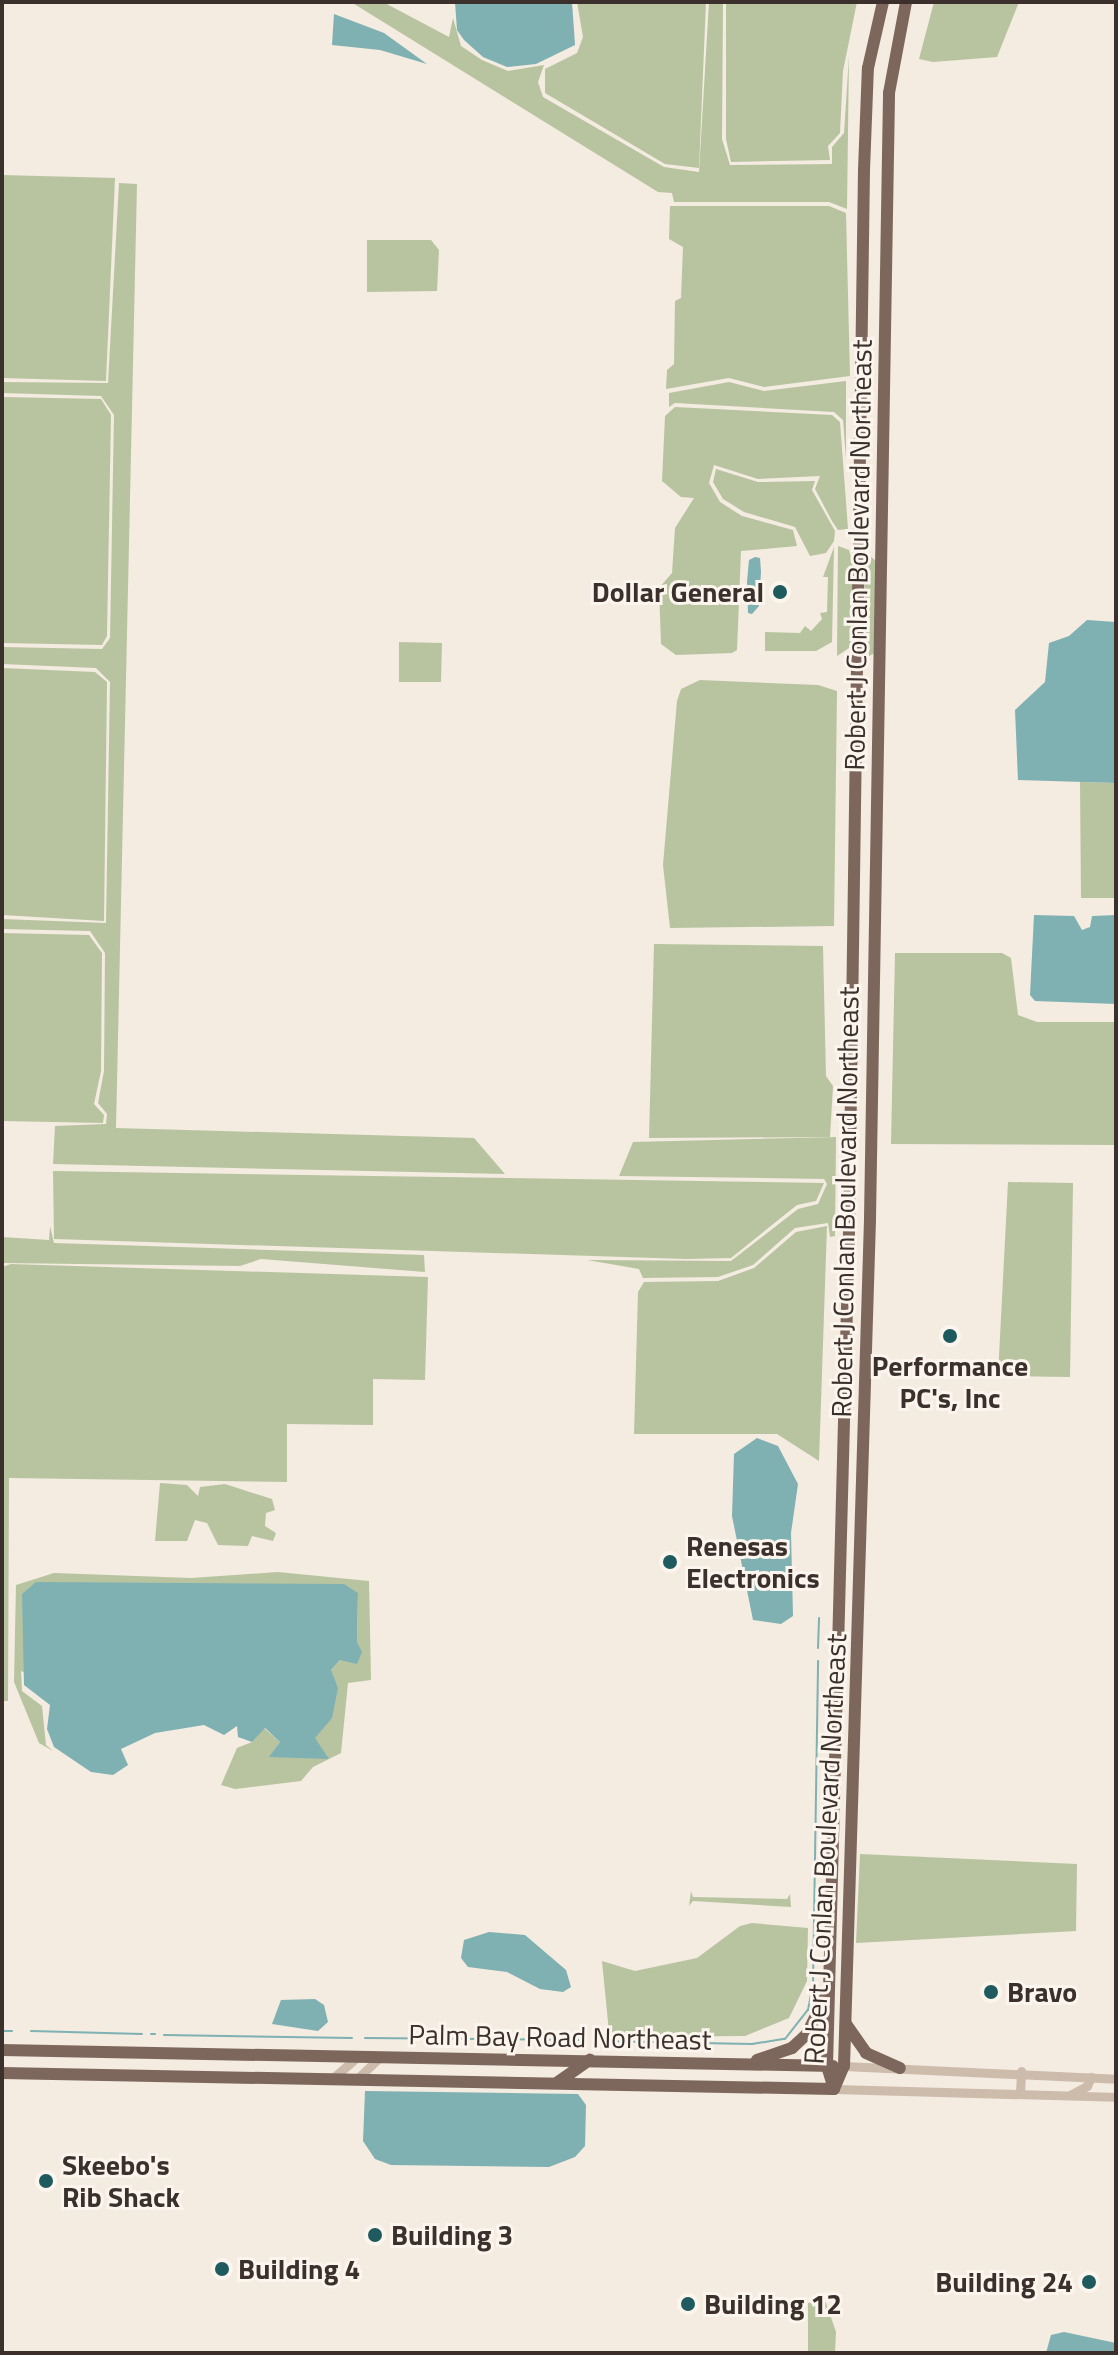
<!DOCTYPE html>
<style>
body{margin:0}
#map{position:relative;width:1118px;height:2355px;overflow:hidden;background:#f4ebe1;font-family:"Titillium Web",sans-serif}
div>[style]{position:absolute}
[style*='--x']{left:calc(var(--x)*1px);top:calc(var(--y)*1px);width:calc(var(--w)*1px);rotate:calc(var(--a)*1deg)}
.green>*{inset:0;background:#b8c4a0}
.water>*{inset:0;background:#7fb0b2}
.stream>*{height:2px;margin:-1px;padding:0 1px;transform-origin:1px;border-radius:1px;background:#7fb0b2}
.minor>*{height:9px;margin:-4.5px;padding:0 4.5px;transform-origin:4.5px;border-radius:4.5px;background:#cdbbac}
.major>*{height:12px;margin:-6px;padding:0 6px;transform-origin:6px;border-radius:6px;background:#7d675c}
.dots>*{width:22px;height:22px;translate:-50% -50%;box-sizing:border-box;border:4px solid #fbf5ee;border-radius:50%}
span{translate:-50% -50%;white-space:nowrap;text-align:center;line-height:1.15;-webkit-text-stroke:6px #fbf5ee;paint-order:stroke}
.street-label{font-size:28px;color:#3b302b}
.poi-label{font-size:28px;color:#3b302b;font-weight:700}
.right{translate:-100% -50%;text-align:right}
.left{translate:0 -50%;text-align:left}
.frame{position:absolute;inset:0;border:4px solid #3b302b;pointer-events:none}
</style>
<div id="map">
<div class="green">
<i style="clip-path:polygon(351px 2px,383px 2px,449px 37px,453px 18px,461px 46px,482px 60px,508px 71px,544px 65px,538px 82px,543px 97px,664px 167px,699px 172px,709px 2px,723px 2px,722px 139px,730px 165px,832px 164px,832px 147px,844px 133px,849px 56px,847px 209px,829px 202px,674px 202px,672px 193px,658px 192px)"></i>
<i style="clip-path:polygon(577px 2px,706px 2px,699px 168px,665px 164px,545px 93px,545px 69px,577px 53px,583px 37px)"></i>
<i style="clip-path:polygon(726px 2px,857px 2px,843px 71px,840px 133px,828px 146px,830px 160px,731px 162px,726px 139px)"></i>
<i style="clip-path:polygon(934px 2px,1019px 2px,997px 57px,933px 62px,919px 59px)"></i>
<i style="clip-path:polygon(2px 175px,115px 178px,106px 381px,2px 378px)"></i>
<i style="clip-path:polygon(119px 183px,137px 184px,116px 1128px,474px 1138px,505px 1174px,53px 1164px,55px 1126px,106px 1124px,107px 1114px,98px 1103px,104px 1071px,105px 953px,90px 931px,2px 929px,2px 919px,106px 923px,110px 682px,96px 668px,2px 664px,2px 647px,102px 649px,110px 638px,114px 415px,101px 396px,2px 393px,2px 382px,108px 383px)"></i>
<i style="clip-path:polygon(670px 206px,829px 206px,846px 213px,850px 376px,764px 387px,729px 378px,666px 389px,667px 370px,674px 364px,675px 301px,681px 298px,683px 247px,669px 239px)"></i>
<i style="clip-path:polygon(367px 240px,431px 240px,439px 250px,437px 291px,367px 292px)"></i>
<i style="clip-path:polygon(846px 381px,846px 459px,843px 420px,834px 412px,675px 403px,669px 407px,669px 393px,729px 382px,764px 391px)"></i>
<i style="clip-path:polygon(2px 397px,101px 399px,111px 415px,107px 636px,102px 645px,2px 643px)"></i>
<i style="clip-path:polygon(675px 407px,832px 415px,840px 422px,848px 529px,838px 530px,832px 521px,815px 489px,820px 476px,758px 479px,714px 465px,709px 483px,720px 502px,742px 516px,793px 530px,797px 546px,741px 551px,737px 650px,732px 653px,676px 655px,661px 644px,659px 588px,672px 573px,675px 528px,694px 498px,681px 497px,662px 481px,665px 416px)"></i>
<i style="clip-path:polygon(716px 469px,758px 482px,815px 481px,812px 490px,835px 531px,834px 541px,826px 553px,810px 556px,795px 527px,744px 512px,723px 499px,713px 482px)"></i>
<i style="clip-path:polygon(838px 546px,849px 550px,853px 564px,852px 646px,837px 656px)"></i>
<i style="clip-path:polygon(834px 547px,832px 642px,816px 651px,765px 651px,765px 632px,800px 633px,805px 626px,811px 631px,822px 619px,820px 613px,827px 612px,828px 577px,823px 577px)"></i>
<i style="clip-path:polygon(869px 555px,876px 561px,875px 653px,867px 657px,864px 574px)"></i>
<i style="clip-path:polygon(399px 642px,442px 643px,441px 682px,399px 682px)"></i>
<i style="clip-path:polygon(2px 668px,95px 672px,107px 682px,104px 921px,2px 915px)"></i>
<i style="clip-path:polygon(700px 680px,818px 685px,837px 691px,834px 926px,670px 928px,663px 865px,677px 701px,681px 689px)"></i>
<i style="clip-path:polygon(1080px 782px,1116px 783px,1116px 898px,1081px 898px)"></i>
<i style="clip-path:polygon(2px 933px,89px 935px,102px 953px,101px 1071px,94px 1104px,104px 1115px,103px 1123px,2px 1121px)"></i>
<i style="clip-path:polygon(654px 944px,823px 946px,826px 1076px,833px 1086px,830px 1137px,649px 1138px)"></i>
<i style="clip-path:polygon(895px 953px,1002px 953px,1011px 958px,1018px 1015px,1037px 1022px,1116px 1022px,1116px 1145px,891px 1144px)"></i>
<i style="clip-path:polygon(836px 1137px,835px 1236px,830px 1237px,828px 1223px,795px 1228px,753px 1265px,718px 1277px,643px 1278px,639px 1269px,587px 1260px,731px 1261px,798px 1209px,818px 1204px,827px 1184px,824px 1179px,619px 1176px,633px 1142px)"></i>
<i style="clip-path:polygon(53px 1171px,824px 1183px,816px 1201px,797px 1205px,731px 1258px,686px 1259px,54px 1239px)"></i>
<i style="clip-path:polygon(1008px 1182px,1073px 1183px,1070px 1377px,998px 1376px)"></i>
<i style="clip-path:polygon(50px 1226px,54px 1243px,424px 1255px,425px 1272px,261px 1259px,240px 1266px,2px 1263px,2px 1237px,49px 1240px)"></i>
<i style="clip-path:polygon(827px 1226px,819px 1461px,777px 1434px,634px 1434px,638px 1292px,644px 1282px,718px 1281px,754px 1268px,796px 1232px)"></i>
<i style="clip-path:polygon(11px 1264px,428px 1277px,425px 1380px,373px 1379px,373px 1425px,287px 1424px,287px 1482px,9px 1478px,8px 1701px,2px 1701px,2px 1267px)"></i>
<i style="clip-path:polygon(160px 1483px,187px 1485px,198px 1496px,200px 1487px,225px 1484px,272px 1499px,275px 1510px,266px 1513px,265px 1526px,276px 1533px,273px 1541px,252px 1536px,248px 1546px,218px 1545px,207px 1523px,195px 1520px,187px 1541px,155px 1541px)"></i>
<i style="clip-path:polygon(278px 1572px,369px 1581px,371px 1680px,348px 1683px,341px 1753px,313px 1767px,301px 1781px,235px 1789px,221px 1785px,237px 1748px,252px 1742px,264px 1728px,280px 1742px,270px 1757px,315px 1738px,331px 1670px,357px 1642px,358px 1593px,41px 1679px,21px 1671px,22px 1691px,42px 1706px,46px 1745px,53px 1751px,39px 1743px,14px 1682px,16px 1585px,54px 1573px,191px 1578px)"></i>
<i style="clip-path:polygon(860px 1854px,1077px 1864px,1076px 1931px,856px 1943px)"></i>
<i style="clip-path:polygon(691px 1891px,693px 1897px,787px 1899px,790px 1894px,791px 1907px,693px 1901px,689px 1906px)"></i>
<i style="clip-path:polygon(752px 1923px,808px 1928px,807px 1981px,789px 2018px,745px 2036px,619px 2037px,609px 2032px,602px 1961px,635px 1971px,697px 1958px,740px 1926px)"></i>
<i style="clip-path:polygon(825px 2300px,836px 2332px,835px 2353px,808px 2353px,808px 2303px)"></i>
</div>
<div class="water">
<i style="clip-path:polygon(455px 2px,572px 2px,575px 45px,536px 64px,507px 67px,483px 57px,464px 40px,457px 30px)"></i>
<i style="clip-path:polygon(334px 14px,384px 33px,427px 64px,380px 50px,332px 45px)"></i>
<i style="clip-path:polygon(755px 557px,760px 558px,761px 572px,759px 606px,752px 614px,748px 613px,747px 582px,749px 560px)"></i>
<i style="clip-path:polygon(1087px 620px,1116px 622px,1116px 783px,1018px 780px,1015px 710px,1045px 682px,1049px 643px,1069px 636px)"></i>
<i style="clip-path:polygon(1034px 915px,1074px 916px,1082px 930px,1090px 927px,1092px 916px,1116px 915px,1116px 1004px,1035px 1001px,1030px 995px)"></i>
<i style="clip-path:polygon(757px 1438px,778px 1446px,798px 1484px,791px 1533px,793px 1616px,781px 1624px,753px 1620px,732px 1516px,734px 1454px)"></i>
<i style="clip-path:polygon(36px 1582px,344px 1584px,358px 1593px,357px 1642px,362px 1652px,357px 1664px,340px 1660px,331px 1670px,338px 1688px,332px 1718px,315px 1738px,329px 1759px,269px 1757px,280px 1742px,265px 1728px,252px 1742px,238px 1737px,237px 1726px,224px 1735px,204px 1725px,155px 1733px,121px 1749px,128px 1765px,113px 1775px,91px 1772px,54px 1747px,47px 1729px,50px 1705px,24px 1685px,22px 1594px)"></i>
<i style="clip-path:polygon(489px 1932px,525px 1935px,566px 1970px,571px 1987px,563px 1992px,540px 1989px,507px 1972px,468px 1967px,461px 1958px,464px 1940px)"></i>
<i style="clip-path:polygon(315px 1999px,324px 2005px,328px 2022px,318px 2031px,272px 2024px,281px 2000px)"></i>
<i style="clip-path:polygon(365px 2091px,578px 2094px,586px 2105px,585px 2146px,575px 2157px,549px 2167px,391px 2165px,375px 2159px,363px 2141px)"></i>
<i style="clip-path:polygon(1064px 2332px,1116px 2343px,1116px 2353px,1046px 2353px,1051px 2335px)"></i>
</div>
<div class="stream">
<i style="--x:818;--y:1648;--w:30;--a:-88"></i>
<i style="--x:2;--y:2031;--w:10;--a:0"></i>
<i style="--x:31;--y:2031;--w:111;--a:1.5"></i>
<i style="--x:151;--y:2034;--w:4;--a:0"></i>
<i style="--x:164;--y:2035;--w:188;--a:0.9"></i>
<i style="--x:365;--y:2038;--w:220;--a:0.5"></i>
<i style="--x:598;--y:2041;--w:154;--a:1.1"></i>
<i style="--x:752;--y:2044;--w:33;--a:-9"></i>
<i style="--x:785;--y:2039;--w:37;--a:-52"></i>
<i style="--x:808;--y:2010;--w:25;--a:-79"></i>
<i style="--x:813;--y:1985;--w:324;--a:-89.1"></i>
</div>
<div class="minor">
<i style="--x:844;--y:2066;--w:272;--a:2.7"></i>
<i style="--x:333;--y:2078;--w:33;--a:-41"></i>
<i style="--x:358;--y:2078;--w:30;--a:-44"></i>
<i style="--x:834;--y:2089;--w:282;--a:1.6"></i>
<i style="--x:1020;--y:2093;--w:22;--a:-87"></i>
<i style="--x:1070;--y:2095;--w:19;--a:-28"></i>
<i style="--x:1087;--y:2086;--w:10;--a:-66"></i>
</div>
<div class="major">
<i style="--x:846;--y:2024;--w:35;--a:55"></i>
<i style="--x:866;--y:2053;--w:37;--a:24"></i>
<i style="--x:2;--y:2050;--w:831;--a:1.1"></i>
<i style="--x:757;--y:2060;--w:37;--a:-19"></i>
<i style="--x:792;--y:2048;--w:21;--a:-43"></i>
<i style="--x:807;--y:2034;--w:39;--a:-64"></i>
<i style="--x:2;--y:2073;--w:832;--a:1.1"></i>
<i style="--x:558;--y:2082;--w:39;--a:-35"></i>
<i style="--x:834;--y:2089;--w:25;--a:-67"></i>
<i style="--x:844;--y:2066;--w:848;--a:-88.24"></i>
<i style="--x:870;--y:1218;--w:1125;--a:-89.03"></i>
<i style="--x:889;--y:93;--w:93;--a:-79.4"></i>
<i style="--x:834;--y:2089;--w:24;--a:-107"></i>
<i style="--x:827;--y:2066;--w:835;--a:-88.49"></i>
<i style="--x:849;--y:1231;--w:1061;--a:-89.19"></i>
<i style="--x:864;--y:170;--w:102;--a:-87.8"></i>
<i style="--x:868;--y:68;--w:68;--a:-77.2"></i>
</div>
<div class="dots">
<i style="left:780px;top:592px;background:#1f5a5e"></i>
<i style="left:950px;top:1336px;background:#1f5a5e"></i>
<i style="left:670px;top:1562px;background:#1f5a5e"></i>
<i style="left:991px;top:1992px;background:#1f5a5e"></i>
<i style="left:46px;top:2181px;background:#1f5a5e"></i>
<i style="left:375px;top:2235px;background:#1f5a5e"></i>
<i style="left:222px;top:2269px;background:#1f5a5e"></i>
<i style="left:1089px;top:2282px;background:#1f5a5e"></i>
<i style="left:688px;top:2304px;background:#1f5a5e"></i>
</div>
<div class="street-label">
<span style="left:858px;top:555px;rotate:-89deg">Robert J Conlan Boulevard Northeast</span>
<span style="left:845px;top:1202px;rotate:-89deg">Robert J Conlan Boulevard Northeast</span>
<span style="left:825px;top:1849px;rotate:-87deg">Robert J Conlan Boulevard Northeast</span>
<span style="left:560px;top:2037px;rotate:1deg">Palm Bay Road Northeast</span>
</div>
<div class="poi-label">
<span class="right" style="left:764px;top:592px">Dollar General</span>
<span style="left:950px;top:1382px">Performance<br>PC's, Inc</span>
<span class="left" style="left:686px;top:1562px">Renesas<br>Electronics</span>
<span class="left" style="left:1007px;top:1992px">Bravo</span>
<span class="left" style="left:62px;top:2181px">Skeebo's<br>Rib Shack</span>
<span class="left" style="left:391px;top:2235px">Building 3</span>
<span class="left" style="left:238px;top:2269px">Building 4</span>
<span class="right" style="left:1073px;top:2282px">Building 24</span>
<span class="left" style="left:704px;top:2304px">Building 12</span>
</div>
<div class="frame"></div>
</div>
